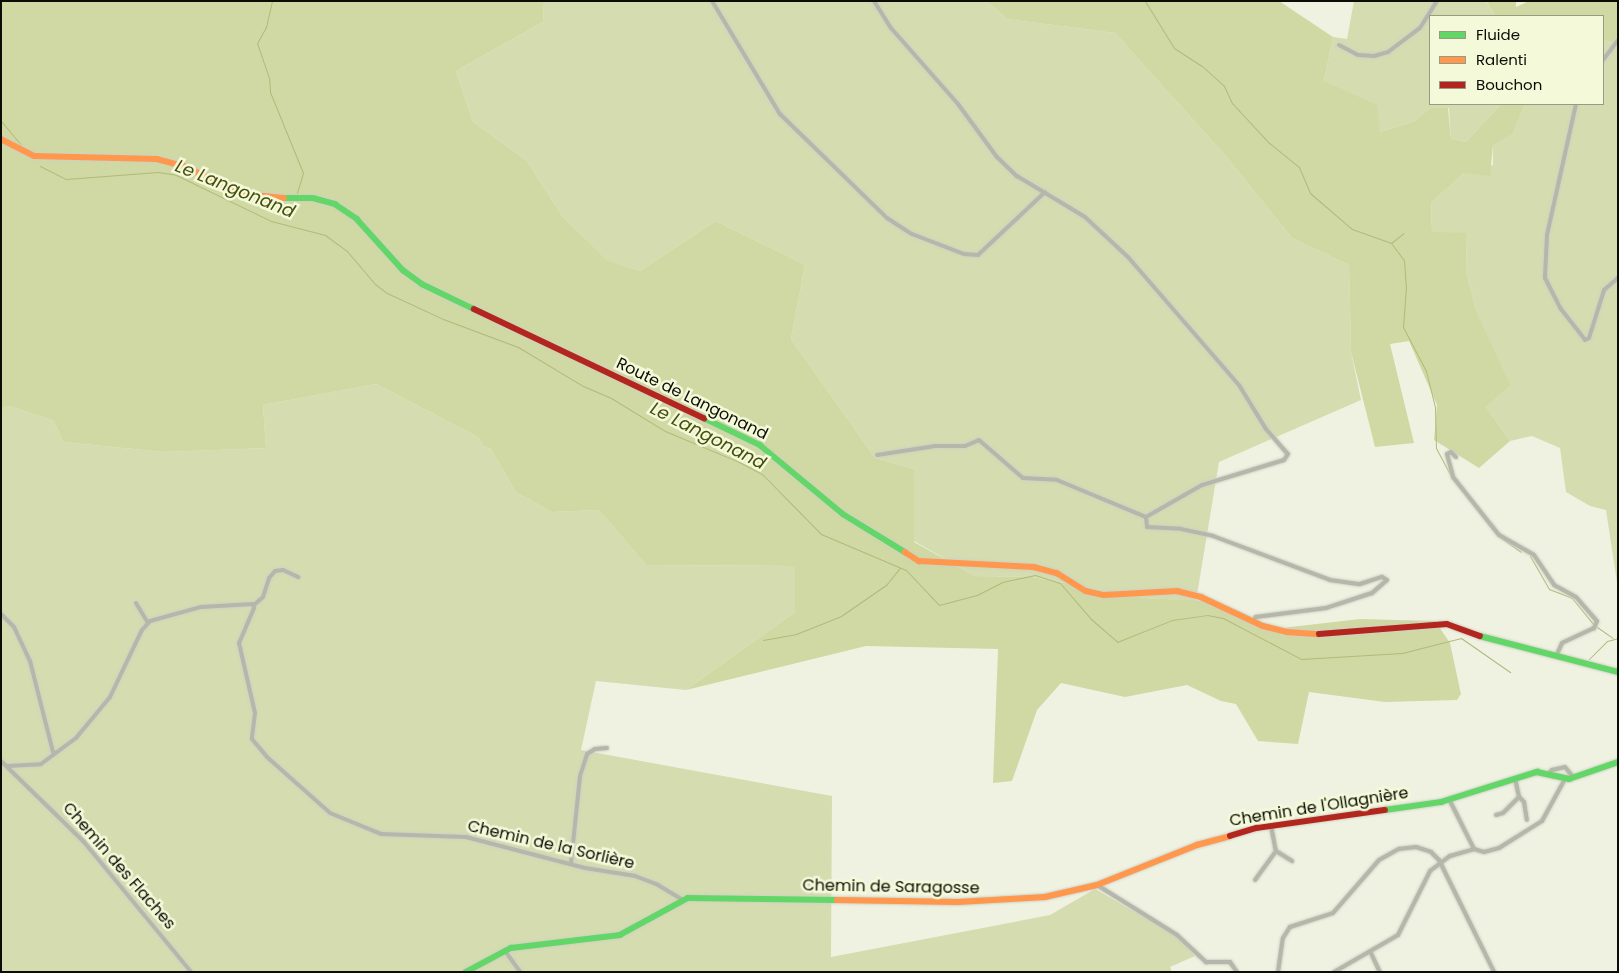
<!DOCTYPE html>
<meta charset="utf-8">
<style>
body{margin:0}
#map{position:relative;width:1619px;height:973px;overflow:hidden;background:#eff2e1;font-family:Poppins,sans-serif}
div>[style]{position:absolute}
[style*='--x']{left:calc(var(--x)*1px);top:calc(var(--y)*1px);width:calc(var(--w)*1px);rotate:calc(var(--a)*1deg)}
.green>*{inset:0;background:#d5dcb0}
.forest>*{inset:0;background:#d0d9a3}
.stream>*{height:1px;margin:-0.5px;padding:0 0.5px;transform-origin:0.5px;border-radius:0.5px;background:#b1ba7a}
.roads{filter:drop-shadow(0 0 1px #ced0c4) drop-shadow(0 0 1px #ced0c4)}
.street>*{height:4px;margin:-2px;padding:0 2px;transform-origin:2px;border-radius:2px;background:#b5b7aa}
.fast>*{height:5.5px;margin:-2.75px;padding:0 2.75px;transform-origin:2.75px;border-radius:2.75px;background:#63d668}
.slow>*{height:5.5px;margin:-2.75px;padding:0 2.75px;transform-origin:2.75px;border-radius:2.75px;background:#ff974d}
.jam>*{height:5.5px;margin:-2.75px;padding:0 2.75px;transform-origin:2.75px;border-radius:2.75px;background:#b3261e}
span{translate:-50% -50%;white-space:nowrap;text-align:center;line-height:1.15;-webkit-text-stroke:5px #f4fad9;paint-order:stroke}
.street-label{font-size:16px;color:#0b0d04}
.water-label{font-size:18px;color:#474f0f;font-style:italic}
.frame{position:absolute;inset:0;border:2px solid #0b0d04;pointer-events:none}
.legend{position:absolute;left:1429px;top:15px;width:175px;height:90px;box-sizing:border-box;background:#f4fad9;border:1px solid #979b84;margin:0;padding:6px 9px;list-style:none;font-size:15px;color:#0b0d04}
.legend li{display:flex;align-items:center;gap:10px;height:25px}
.legend b{width:25px;border:1px solid #979b84}
</style>
<div id="map">
<div class="green">
<i style="clip-path:polygon(544px 1px,987px 1px,1007px 19px,1115px 33px,1225px 155px,1292px 238px,1349px 265px,1351px 352px,1361px 400px,1219px 462px,1196px 601px,1144px 598px,1032px 577px,975px 576px,914px 541px,914px 469px,875px 458px,791px 339px,805px 265px,716px 221px,640px 271px,605px 260px,563px 217px,526px 160px,473px 122px,456px 71px,543px 22px)"></i>
<i style="clip-path:polygon(1354px 1px,1486px 1px,1495px 16px,1430px 16px,1430px 104px,1501px 104px,1466px 142px,1451px 139px,1449px 108px,1430px 108px,1415px 121px,1380px 132px,1324px 81px,1333px 37px,1347px 39px)"></i>
<i style="clip-path:polygon(1603px 39px,1618px 45px,1618px 589px,1606px 510px,1590px 506px,1566px 492px,1560px 448px,1532px 436px,1510px 441px,1486px 407px,1509px 385px,1476px 310px,1466px 270px,1467px 234px,1432px 233px,1431px 203px,1464px 173px,1493px 165px,1493px 144px,1513px 134px,1525px 104px,1603px 104px)"></i>
<i style="clip-path:polygon(376px 384px,478px 437px,484px 447px,491px 449px,516px 492px,552px 512px,599px 510px,646px 565px,795px 566px,795px 612px,686px 690px,596px 681px,581px 750px,832px 796px,831px 957px,1050px 915px,1095px 889px,1177px 936px,1195px 956px,1170px 967px,1172px 972px,1px 972px,1px 409px,9px 406px,54px 421px,63px 442px,163px 452px,266px 448px,263px 405px)"></i>
</div>
<div class="forest">
<i style="clip-path:polygon(1px 1px,544px 1px,543px 22px,456px 71px,473px 122px,526px 160px,563px 217px,606px 260px,640px 271px,716px 221px,805px 265px,791px 339px,875px 458px,914px 469px,914px 542px,975px 576px,1032px 577px,1144px 598px,1208px 601px,1273px 629px,1360px 619px,1435px 621px,1450px 643px,1461px 694px,1457px 700px,1385px 702px,1309px 692px,1298px 744px,1258px 741px,1236px 704px,1221px 701px,1187px 685px,1125px 697px,1061px 683px,1037px 710px,1012px 781px,993px 783px,998px 649px,866px 646px,686px 690px,795px 612px,795px 566px,646px 565px,599px 510px,552px 512px,516px 492px,491px 449px,484px 447px,478px 437px,376px 384px,263px 405px,266px 448px,163px 452px,63px 442px,54px 421px,9px 406px,1px 409px)"></i>
<i style="clip-path:polygon(987px 1px,1279px 1px,1333px 37px,1324px 81px,1377px 105px,1380px 132px,1415px 121px,1430px 108px,1448px 108px,1451px 139px,1466px 142px,1501px 104px,1525px 104px,1513px 134px,1493px 145px,1490px 176px,1464px 173px,1431px 203px,1432px 232px,1467px 233px,1466px 270px,1476px 310px,1510px 385px,1486px 407px,1510px 441px,1479px 468px,1434px 440px,1437px 405px,1409px 341px,1390px 344px,1414px 443px,1375px 447px,1351px 352px,1349px 265px,1292px 238px,1225px 155px,1115px 33px,1007px 19px)"></i>
<i style="clip-path:polygon(1516px 1px,1516px 7px,1529px 1px,1618px 1px,1618px 45px,1603px 39px,1603px 16px,1495px 16px,1487px 2px)"></i>
</div>
<div class="stream">
<i style="--x:272;--y:1;--w:27;--a:103"></i>
<i style="--x:266;--y:27;--w:18;--a:119"></i>
<i style="--x:257;--y:43;--w:36;--a:71"></i>
<i style="--x:269;--y:77;--w:15;--a:86"></i>
<i style="--x:270;--y:92;--w:87;--a:67.8"></i>
<i style="--x:303;--y:173;--w:21;--a:107"></i>
<i style="--x:1145;--y:1;--w:55;--a:58.3"></i>
<i style="--x:1174;--y:48;--w:33;--a:33"></i>
<i style="--x:1202;--y:66;--w:30;--a:42"></i>
<i style="--x:1224;--y:86;--w:19;--a:65"></i>
<i style="--x:1232;--y:103;--w:53;--a:47.3"></i>
<i style="--x:1268;--y:142;--w:40;--a:39"></i>
<i style="--x:1299;--y:167;--w:28;--a:67"></i>
<i style="--x:1310;--y:193;--w:55;--a:40.6"></i>
<i style="--x:1352;--y:229;--w:41;--a:19.7"></i>
<i style="--x:1391;--y:243;--w:21;--a:53"></i>
<i style="--x:1404;--y:260;--w:27;--a:86"></i>
<i style="--x:1406;--y:287;--w:40;--a:94.3"></i>
<i style="--x:1403;--y:327;--w:50;--a:62.4"></i>
<i style="--x:1426;--y:371;--w:38;--a:76"></i>
<i style="--x:1435;--y:408;--w:40;--a:88.6"></i>
<i style="--x:1436;--y:448;--w:30;--a:62"></i>
<i style="--x:1;--y:121;--w:31;--a:50"></i>
<i style="--x:40;--y:166;--w:29;--a:27"></i>
<i style="--x:66;--y:179;--w:92;--a:-4.4"></i>
<i style="--x:158;--y:172;--w:18;--a:9"></i>
<i style="--x:176;--y:175;--w:106;--a:25.8"></i>
<i style="--x:271;--y:221;--w:56;--a:14.5"></i>
<i style="--x:325;--y:235;--w:26;--a:36"></i>
<i style="--x:346;--y:250;--w:45;--a:49.5"></i>
<i style="--x:375;--y:284;--w:15;--a:37"></i>
<i style="--x:387;--y:293;--w:62;--a:24.9"></i>
<i style="--x:443;--y:319;--w:80;--a:20.5"></i>
<i style="--x:518;--y:347;--w:76;--a:31"></i>
<i style="--x:583;--y:386;--w:30;--a:23"></i>
<i style="--x:611;--y:398;--w:63;--a:31.4"></i>
<i style="--x:665;--y:431;--w:80;--a:22.7"></i>
<i style="--x:739;--y:462;--w:27;--a:28"></i>
<i style="--x:763;--y:475;--w:83;--a:45.5"></i>
<i style="--x:821;--y:534;--w:92;--a:23"></i>
<i style="--x:906;--y:570;--w:48;--a:46.7"></i>
<i style="--x:939;--y:605;--w:39;--a:-15"></i>
<i style="--x:977;--y:595;--w:28;--a:-27"></i>
<i style="--x:1002;--y:582;--w:34;--a:-12"></i>
<i style="--x:1035;--y:575;--w:26;--a:18"></i>
<i style="--x:1060;--y:583;--w:48;--a:49.3"></i>
<i style="--x:1091;--y:619;--w:35;--a:41"></i>
<i style="--x:1117;--y:642;--w:59;--a:-21.8"></i>
<i style="--x:1172;--y:620;--w:35;--a:-8"></i>
<i style="--x:1207;--y:615;--w:16;--a:11"></i>
<i style="--x:1223;--y:618;--w:88;--a:27.7"></i>
<i style="--x:1301;--y:659;--w:101;--a:-3.4"></i>
<i style="--x:1402;--y:653;--w:61;--a:-14.3"></i>
<i style="--x:1461;--y:638;--w:60;--a:34.8"></i>
<i style="--x:1391;--y:243;--w:16;--a:-38"></i>
<i style="--x:1501;--y:538;--w:24;--a:35"></i>
<i style="--x:1530;--y:556;--w:38;--a:60"></i>
<i style="--x:1549;--y:589;--w:25;--a:21"></i>
<i style="--x:1572;--y:598;--w:33;--a:51"></i>
<i style="--x:1597;--y:627;--w:19;--a:35"></i>
<i style="--x:763;--y:640;--w:34;--a:-10"></i>
<i style="--x:796;--y:634;--w:48;--a:-21.8"></i>
<i style="--x:841;--y:616;--w:55;--a:-34.6"></i>
<i style="--x:886;--y:585;--w:22;--a:-51"></i>
<i style="--x:1589;--y:659;--w:25;--a:-45"></i>
<i style="--x:1607;--y:641;--w:11;--a:-15"></i>
</div>
<div class="roads">
<div class="street">
<i style="--x:712;--y:1;--w:132;--a:59"></i>
<i style="--x:780;--y:114;--w:149;--a:44.2"></i>
<i style="--x:887;--y:218;--w:30;--a:33"></i>
<i style="--x:912;--y:234;--w:56;--a:21"></i>
<i style="--x:964;--y:254;--w:14;--a:4"></i>
<i style="--x:978;--y:255;--w:92;--a:-43.2"></i>
<i style="--x:874;--y:1;--w:32;--a:58"></i>
<i style="--x:891;--y:28;--w:101;--a:48.6"></i>
<i style="--x:958;--y:104;--w:66;--a:53.7"></i>
<i style="--x:997;--y:157;--w:28;--a:44"></i>
<i style="--x:1017;--y:176;--w:79;--a:31.1"></i>
<i style="--x:1085;--y:217;--w:59;--a:42.9"></i>
<i style="--x:1128;--y:257;--w:169;--a:49.1"></i>
<i style="--x:1239;--y:385;--w:52;--a:58.5"></i>
<i style="--x:1266;--y:429;--w:33;--a:49"></i>
<i style="--x:1288;--y:454;--w:7;--a:124"></i>
<i style="--x:1284;--y:460;--w:86;--a:163"></i>
<i style="--x:1202;--y:485;--w:64;--a:150.3"></i>
<i style="--x:1339;--y:45;--w:21;--a:28"></i>
<i style="--x:1358;--y:55;--w:16;--a:4"></i>
<i style="--x:1374;--y:56;--w:15;--a:-16"></i>
<i style="--x:1388;--y:52;--w:40;--a:-37"></i>
<i style="--x:1420;--y:28;--w:32;--a:-58"></i>
<i style="--x:1603;--y:60;--w:25;--a:-53"></i>
<i style="--x:1576;--y:104;--w:134;--a:102.5"></i>
<i style="--x:1547;--y:235;--w:43;--a:92.7"></i>
<i style="--x:1545;--y:278;--w:35;--a:63"></i>
<i style="--x:1561;--y:309;--w:39;--a:52"></i>
<i style="--x:1585;--y:340;--w:4;--a:-27"></i>
<i style="--x:1589;--y:338;--w:50;--a:-72.6"></i>
<i style="--x:1604;--y:290;--w:18;--a:-41"></i>
<i style="--x:877;--y:455;--w:59;--a:-8.8"></i>
<i style="--x:935;--y:446;--w:30;--a:0"></i>
<i style="--x:965;--y:446;--w:15;--a:-23"></i>
<i style="--x:979;--y:440;--w:58;--a:40.8"></i>
<i style="--x:1023;--y:478;--w:34;--a:3"></i>
<i style="--x:1057;--y:480;--w:96;--a:22.6"></i>
<i style="--x:1456;--y:457;--w:7;--a:-135"></i>
<i style="--x:1451;--y:452;--w:4;--a:153"></i>
<i style="--x:1447;--y:454;--w:24;--a:75"></i>
<i style="--x:1453;--y:477;--w:74;--a:51.6"></i>
<i style="--x:1499;--y:535;--w:40;--a:29.7"></i>
<i style="--x:1534;--y:555;--w:36;--a:56"></i>
<i style="--x:1554;--y:585;--w:25;--a:29"></i>
<i style="--x:1576;--y:597;--w:32;--a:49"></i>
<i style="--x:1597;--y:621;--w:8;--a:113"></i>
<i style="--x:1594;--y:628;--w:35;--a:155"></i>
<i style="--x:1562;--y:643;--w:12;--a:114"></i>
<i style="--x:1146;--y:517;--w:10;--a:84"></i>
<i style="--x:1147;--y:527;--w:34;--a:3"></i>
<i style="--x:1181;--y:529;--w:33;--a:12"></i>
<i style="--x:1213;--y:536;--w:125;--a:20.6"></i>
<i style="--x:1330;--y:580;--w:30;--a:8"></i>
<i style="--x:1360;--y:584;--w:23;--a:-18"></i>
<i style="--x:1382;--y:577;--w:6;--a:31"></i>
<i style="--x:1387;--y:580;--w:20;--a:139"></i>
<i style="--x:1372;--y:593;--w:48;--a:161.9"></i>
<i style="--x:1326;--y:608;--w:71;--a:172.7"></i>
<i style="--x:1256;--y:617;--w:6;--a:129"></i>
<i style="--x:136;--y:603;--w:23;--a:59"></i>
<i style="--x:254;--y:605;--w:12;--a:-42"></i>
<i style="--x:263;--y:597;--w:20;--a:-72"></i>
<i style="--x:269;--y:578;--w:9;--a:-49"></i>
<i style="--x:275;--y:571;--w:8;--a:-7"></i>
<i style="--x:283;--y:570;--w:17;--a:25"></i>
<i style="--x:1;--y:614;--w:18;--a:45"></i>
<i style="--x:14;--y:627;--w:38;--a:65"></i>
<i style="--x:30;--y:661;--w:94;--a:75.8"></i>
<i style="--x:1;--y:761;--w:116;--a:44.3"></i>
<i style="--x:84;--y:842;--w:168;--a:50.5"></i>
<i style="--x:7;--y:766;--w:34;--a:-3"></i>
<i style="--x:41;--y:764;--w:44;--a:-36.6"></i>
<i style="--x:76;--y:738;--w:53;--a:-50.3"></i>
<i style="--x:110;--y:697;--w:74;--a:-64.5"></i>
<i style="--x:142;--y:630;--w:12;--a:-48"></i>
<i style="--x:150;--y:621;--w:53;--a:-15.4"></i>
<i style="--x:201;--y:607;--w:52;--a:-3.3"></i>
<i style="--x:253;--y:604;--w:4;--a:76"></i>
<i style="--x:254;--y:608;--w:38;--a:113"></i>
<i style="--x:239;--y:643;--w:72;--a:77.1"></i>
<i style="--x:255;--y:713;--w:26;--a:97"></i>
<i style="--x:252;--y:739;--w:23;--a:50"></i>
<i style="--x:267;--y:757;--w:84;--a:41.6"></i>
<i style="--x:330;--y:813;--w:55;--a:22.4"></i>
<i style="--x:381;--y:834;--w:85;--a:2"></i>
<i style="--x:466;--y:837;--w:123;--a:14.6"></i>
<i style="--x:585;--y:868;--w:51;--a:9.1"></i>
<i style="--x:635;--y:876;--w:25;--a:21"></i>
<i style="--x:658;--y:885;--w:29;--a:31"></i>
<i style="--x:1548;--y:774;--w:6;--a:-45"></i>
<i style="--x:1552;--y:770;--w:13;--a:-13"></i>
<i style="--x:1565;--y:767;--w:14;--a:51"></i>
<i style="--x:1519;--y:797;--w:7;--a:45"></i>
<i style="--x:1524;--y:802;--w:18;--a:81"></i>
<i style="--x:1449;--y:799;--w:56;--a:63.4"></i>
<i style="--x:1474;--y:849;--w:10;--a:17"></i>
<i style="--x:1484;--y:852;--w:16;--a:-15"></i>
<i style="--x:1499;--y:848;--w:51;--a:-32.1"></i>
<i style="--x:1542;--y:821;--w:48;--a:-61.3"></i>
<i style="--x:1496;--y:815;--w:7;--a:-16"></i>
<i style="--x:1503;--y:813;--w:23;--a:-45"></i>
<i style="--x:1519;--y:797;--w:19;--a:-102"></i>
<i style="--x:1271;--y:826;--w:25;--a:79"></i>
<i style="--x:1276;--y:851;--w:19;--a:32"></i>
<i style="--x:571;--y:863;--w:87;--a:-84.1"></i>
<i style="--x:580;--y:776;--w:23;--a:-72"></i>
<i style="--x:587;--y:754;--w:9;--a:-32"></i>
<i style="--x:595;--y:749;--w:12;--a:-5"></i>
<i style="--x:1255;--y:880;--w:36;--a:-54"></i>
<i style="--x:1097;--y:885;--w:94;--a:32"></i>
<i style="--x:1177;--y:935;--w:40;--a:43"></i>
<i style="--x:1206;--y:962;--w:24;--a:0"></i>
<i style="--x:1230;--y:962;--w:12;--a:55"></i>
<i style="--x:505;--y:951;--w:26;--a:54"></i>
<i style="--x:1370;--y:951;--w:23;--a:65"></i>
<i style="--x:1278;--y:972;--w:34;--a:-82"></i>
<i style="--x:1283;--y:938;--w:13;--a:-58"></i>
<i style="--x:1290;--y:927;--w:45;--a:-18"></i>
<i style="--x:1333;--y:913;--w:70;--a:-49"></i>
<i style="--x:1379;--y:860;--w:23;--a:-29"></i>
<i style="--x:1399;--y:849;--w:17;--a:-7"></i>
<i style="--x:1416;--y:847;--w:16;--a:18"></i>
<i style="--x:1431;--y:852;--w:11;--a:45"></i>
<i style="--x:1439;--y:860;--w:125;--a:63.8"></i>
<i style="--x:1334;--y:972;--w:74;--a:-30"></i>
<i style="--x:1398;--y:935;--w:72;--a:-63.4"></i>
<i style="--x:1430;--y:871;--w:25;--a:-37"></i>
<i style="--x:1450;--y:856;--w:25;--a:-16"></i>
</div>
<div class="fast">
<i style="--x:284;--y:198;--w:29;--a:0"></i>
<i style="--x:313;--y:198;--w:23;--a:15"></i>
<i style="--x:335;--y:204;--w:27;--a:34"></i>
<i style="--x:357;--y:219;--w:69;--a:48"></i>
<i style="--x:403;--y:270;--w:24;--a:36"></i>
<i style="--x:422;--y:284;--w:58;--a:25.7"></i>
<i style="--x:704;--y:418;--w:62;--a:25.7"></i>
<i style="--x:760;--y:445;--w:108;--a:39.7"></i>
<i style="--x:843;--y:514;--w:73;--a:31.5"></i>
<i style="--x:1480;--y:636;--w:143;--a:14.6"></i>
<i style="--x:1385;--y:810;--w:57;--a:-8.1"></i>
<i style="--x:1441;--y:802;--w:101;--a:-17.4"></i>
<i style="--x:1537;--y:772;--w:33;--a:12"></i>
<i style="--x:1569;--y:779;--w:52;--a:-19.1"></i>
<i style="--x:466;--y:972;--w:51;--a:-28.1"></i>
<i style="--x:511;--y:948;--w:110;--a:-6.8"></i>
<i style="--x:620;--y:935;--w:77;--a:-28.6"></i>
<i style="--x:688;--y:898;--w:149;--a:0.8"></i>
</div>
<div class="slow">
<i style="--x:1;--y:139;--w:37;--a:27"></i>
<i style="--x:34;--y:156;--w:123;--a:1.4"></i>
<i style="--x:157;--y:159;--w:28;--a:15"></i>
<i style="--x:184;--y:166;--w:65;--a:25.4"></i>
<i style="--x:243;--y:194;--w:41;--a:5.6"></i>
<i style="--x:905;--y:552;--w:17;--a:33"></i>
<i style="--x:919;--y:561;--w:115;--a:3"></i>
<i style="--x:1034;--y:567;--w:24;--a:15"></i>
<i style="--x:1057;--y:573;--w:34;--a:32"></i>
<i style="--x:1086;--y:591;--w:18;--a:13"></i>
<i style="--x:1104;--y:595;--w:73;--a:-3.1"></i>
<i style="--x:1177;--y:591;--w:25;--a:14"></i>
<i style="--x:1201;--y:597;--w:68;--a:25.1"></i>
<i style="--x:1263;--y:626;--w:25;--a:14"></i>
<i style="--x:1287;--y:632;--w:32;--a:4"></i>
<i style="--x:837;--y:900;--w:121;--a:0.9"></i>
<i style="--x:958;--y:902;--w:87;--a:-3.3"></i>
<i style="--x:1045;--y:897;--w:53;--a:-13"></i>
<i style="--x:1097;--y:885;--w:108;--a:-21.8"></i>
<i style="--x:1197;--y:845;--w:34;--a:-15"></i>
</div>
<div class="jam">
<i style="--x:474;--y:309;--w:255;--a:25.4"></i>
<i style="--x:1319;--y:634;--w:128;--a:-4.5"></i>
<i style="--x:1447;--y:624;--w:35;--a:20"></i>
<i style="--x:1230;--y:836;--w:28;--a:-17"></i>
<i style="--x:1257;--y:828;--w:129;--a:-8"></i>
</div>
</div>
<div class="street-label">
<span style="left:692px;top:399px;rotate:26deg">Route de Langonand</span>
<span style="left:1319px;top:807px;rotate:-9deg">Chemin de l'Ollagnière</span>
<span style="left:551px;top:845px;rotate:13deg">Chemin de la Sorlière</span>
<span style="left:119px;top:866px;rotate:49deg">Chemin des Flaches</span>
<span style="left:891px;top:887px;rotate:1deg">Chemin de Saragosse</span>
</div>
<div class="water-label">
<span style="left:235px;top:189px;rotate:22deg">Le Langonand</span>
<span style="left:708px;top:436px;rotate:27deg">Le Langonand</span>
</div>
<div class="frame"></div>
<ul class="legend">
<li><b style="height:6px;background:#63d668"></b>Fluide</li>
<li><b style="height:6px;background:#ff974d"></b>Ralenti</li>
<li><b style="height:6px;background:#b3261e"></b>Bouchon</li>
</ul>
</div>
